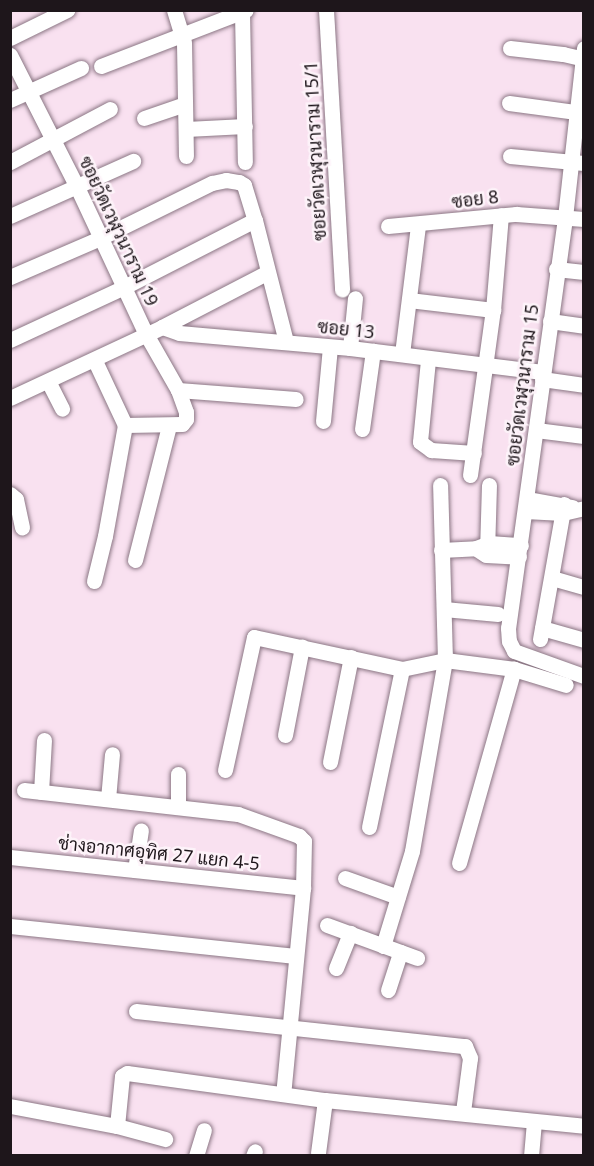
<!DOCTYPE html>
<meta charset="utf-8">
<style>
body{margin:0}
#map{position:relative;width:594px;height:1166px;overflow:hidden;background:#f9e1f0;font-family:"Noto Sans",Sarabun,sans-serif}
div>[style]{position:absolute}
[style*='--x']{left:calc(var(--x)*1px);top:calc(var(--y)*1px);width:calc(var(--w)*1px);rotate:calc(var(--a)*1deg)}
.roads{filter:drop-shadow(0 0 2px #8b7684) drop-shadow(0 0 2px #8b7684)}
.minor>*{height:15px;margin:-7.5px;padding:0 7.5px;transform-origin:7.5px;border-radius:7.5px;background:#fff}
span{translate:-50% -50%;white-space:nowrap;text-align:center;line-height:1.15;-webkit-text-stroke:5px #fdf3f9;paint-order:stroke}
.street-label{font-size:18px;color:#1e161b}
.frame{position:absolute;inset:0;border:12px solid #1e161b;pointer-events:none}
</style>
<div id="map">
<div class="roads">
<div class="minor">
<i style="--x:174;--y:10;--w:34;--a:73"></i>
<i style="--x:184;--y:43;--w:113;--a:89"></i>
<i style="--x:326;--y:10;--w:280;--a:86.7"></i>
<i style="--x:242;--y:12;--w:150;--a:88.9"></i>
<i style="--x:10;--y:38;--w:64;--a:-26.2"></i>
<i style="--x:510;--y:48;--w:53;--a:6.5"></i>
<i style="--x:563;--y:54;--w:22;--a:13"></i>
<i style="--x:584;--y:48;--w:171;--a:96.4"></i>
<i style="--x:565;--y:218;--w:414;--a:97.9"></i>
<i style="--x:508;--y:628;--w:13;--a:86"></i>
<i style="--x:509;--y:641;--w:11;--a:63"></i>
<i style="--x:514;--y:651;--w:74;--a:19.7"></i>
<i style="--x:10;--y:55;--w:148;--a:63.1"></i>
<i style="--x:77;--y:187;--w:162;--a:64.9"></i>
<i style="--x:146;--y:334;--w:64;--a:60.3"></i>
<i style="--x:178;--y:390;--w:23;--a:70"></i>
<i style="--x:186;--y:412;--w:7;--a:90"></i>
<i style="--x:186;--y:419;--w:6;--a:129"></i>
<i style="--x:182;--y:424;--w:57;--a:179"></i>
<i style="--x:101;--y:66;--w:155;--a:-21.1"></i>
<i style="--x:10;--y:100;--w:78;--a:-24.3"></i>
<i style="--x:509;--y:103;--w:68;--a:7.7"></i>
<i style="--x:144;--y:118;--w:43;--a:-18.9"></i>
<i style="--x:186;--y:129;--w:59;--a:-2.9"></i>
<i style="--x:510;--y:156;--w:74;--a:5.4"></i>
<i style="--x:10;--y:162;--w:113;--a:-27.9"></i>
<i style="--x:10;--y:216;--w:135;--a:-24.1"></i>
<i style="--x:388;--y:226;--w:129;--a:-5.4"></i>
<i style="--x:516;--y:214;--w:68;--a:4.2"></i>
<i style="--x:556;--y:269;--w:28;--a:6"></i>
<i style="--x:10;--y:277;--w:98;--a:-23.4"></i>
<i style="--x:100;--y:238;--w:125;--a:-26.2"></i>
<i style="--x:212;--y:183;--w:14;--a:-12"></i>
<i style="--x:226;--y:180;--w:13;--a:9"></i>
<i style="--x:239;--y:182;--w:6;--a:31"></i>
<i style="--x:244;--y:185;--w:37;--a:73"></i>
<i style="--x:255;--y:220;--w:126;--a:75.7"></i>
<i style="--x:409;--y:300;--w:85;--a:6.8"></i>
<i style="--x:550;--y:321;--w:34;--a:8"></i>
<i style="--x:162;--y:327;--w:119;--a:-27.4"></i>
<i style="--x:10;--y:340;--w:126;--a:-24.9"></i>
<i style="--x:124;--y:287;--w:147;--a:-27.1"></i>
<i style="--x:350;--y:348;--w:50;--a:-84.3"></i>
<i style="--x:402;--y:354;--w:130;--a:-82.9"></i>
<i style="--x:428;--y:360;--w:82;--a:95.6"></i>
<i style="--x:420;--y:442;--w:14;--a:36"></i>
<i style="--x:431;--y:450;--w:43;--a:4"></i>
<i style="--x:542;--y:379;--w:42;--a:8.1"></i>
<i style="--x:48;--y:381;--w:31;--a:63"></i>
<i style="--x:178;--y:390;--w:118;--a:4.4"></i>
<i style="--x:10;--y:398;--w:168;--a:-25"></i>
<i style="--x:162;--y:327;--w:18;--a:19"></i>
<i style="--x:179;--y:333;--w:172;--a:5"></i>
<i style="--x:350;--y:348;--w:194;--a:7.1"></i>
<i style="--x:323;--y:421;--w:74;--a:-84.6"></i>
<i style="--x:362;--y:429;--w:79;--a:-82"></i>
<i style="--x:536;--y:430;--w:48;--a:7.1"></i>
<i style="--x:470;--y:475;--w:167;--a:-82.1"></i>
<i style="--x:493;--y:310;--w:95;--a:-85.2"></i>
<i style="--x:10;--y:494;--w:8;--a:40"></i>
<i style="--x:16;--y:499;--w:29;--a:78"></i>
<i style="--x:527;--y:499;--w:46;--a:10.1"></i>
<i style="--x:525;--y:511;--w:38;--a:3"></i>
<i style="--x:563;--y:513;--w:22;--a:-13"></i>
<i style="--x:441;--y:550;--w:35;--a:-3"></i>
<i style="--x:476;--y:548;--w:14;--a:-21"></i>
<i style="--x:489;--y:543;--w:32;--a:4"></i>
<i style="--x:478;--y:550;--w:9;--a:32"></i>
<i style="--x:486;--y:555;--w:33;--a:3"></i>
<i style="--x:487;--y:552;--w:67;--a:-88.3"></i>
<i style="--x:135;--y:560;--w:138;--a:-75.8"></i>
<i style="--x:552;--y:578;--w:33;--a:16"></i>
<i style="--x:94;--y:581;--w:46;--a:-76.3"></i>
<i style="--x:105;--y:536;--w:113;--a:-79.8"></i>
<i style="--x:125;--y:425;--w:71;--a:-115.1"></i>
<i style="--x:444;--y:609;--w:54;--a:5.3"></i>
<i style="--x:542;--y:628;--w:44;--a:15.9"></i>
<i style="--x:540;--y:639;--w:137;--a:-79.9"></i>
<i style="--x:285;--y:735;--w:90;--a:-79.1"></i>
<i style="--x:330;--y:762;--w:107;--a:-78.7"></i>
<i style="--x:225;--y:770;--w:136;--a:-77.7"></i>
<i style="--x:254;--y:637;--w:151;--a:12.2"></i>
<i style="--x:178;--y:774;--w:32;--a:90"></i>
<i style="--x:24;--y:790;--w:215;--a:6.4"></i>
<i style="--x:238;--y:814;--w:65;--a:19.8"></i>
<i style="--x:299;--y:836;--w:7;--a:45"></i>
<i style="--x:304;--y:841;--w:47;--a:91.2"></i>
<i style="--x:303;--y:888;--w:207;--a:95.5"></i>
<i style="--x:41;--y:792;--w:52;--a:-86.7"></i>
<i style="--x:108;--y:799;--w:45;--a:-84.9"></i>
<i style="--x:369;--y:827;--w:161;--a:-78.2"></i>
<i style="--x:402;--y:669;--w:44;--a:-11.8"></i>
<i style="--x:445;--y:660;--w:70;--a:7.4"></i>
<i style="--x:514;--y:669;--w:54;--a:17.1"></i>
<i style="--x:10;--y:857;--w:295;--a:6"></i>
<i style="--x:459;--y:863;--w:202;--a:-74.2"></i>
<i style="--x:135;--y:870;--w:40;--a:-81.5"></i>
<i style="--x:345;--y:878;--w:56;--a:19.7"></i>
<i style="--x:327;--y:925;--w:96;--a:20.1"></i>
<i style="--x:10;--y:926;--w:287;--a:6"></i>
<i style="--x:383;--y:946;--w:99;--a:-73"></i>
<i style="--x:412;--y:851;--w:194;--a:-80.2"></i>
<i style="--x:445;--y:660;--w:175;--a:-91.6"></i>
<i style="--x:336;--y:968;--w:38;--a:-68"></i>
<i style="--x:388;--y:990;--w:40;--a:-72"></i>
<i style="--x:136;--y:1011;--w:331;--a:6.1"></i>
<i style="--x:465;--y:1046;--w:13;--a:67"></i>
<i style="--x:470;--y:1058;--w:54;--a:97.4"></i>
<i style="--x:10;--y:1106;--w:109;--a:10.6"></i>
<i style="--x:117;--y:1126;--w:50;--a:15.2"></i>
<i style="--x:117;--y:1126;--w:50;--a:-84.3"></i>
<i style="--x:122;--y:1076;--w:6;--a:-31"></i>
<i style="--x:127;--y:1073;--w:200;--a:7.8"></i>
<i style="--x:325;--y:1100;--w:260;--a:5.7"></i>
<i style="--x:318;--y:1153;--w:53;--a:-82.5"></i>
<i style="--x:196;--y:1156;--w:27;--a:-73"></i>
<i style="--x:253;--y:1156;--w:5;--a:-68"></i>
<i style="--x:531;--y:1156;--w:35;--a:-85"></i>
</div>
</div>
<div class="street-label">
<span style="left:315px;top:151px;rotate:-93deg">ซอยวัดเวฬุวนาราม 15/1</span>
<span style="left:475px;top:199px;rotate:-7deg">ซอย 8</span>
<span style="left:119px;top:231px;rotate:65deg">ซอยวัดเวฬุวนาราม 19</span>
<span style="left:346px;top:329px;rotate:6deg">ซอย 13</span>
<span style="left:522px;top:385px;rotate:-83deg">ซอยวัดเวฬุวนาราม 15</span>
<span style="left:159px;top:853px;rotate:6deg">ช่างอากาศอุทิศ 27 แยก 4-5</span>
</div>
<div class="frame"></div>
</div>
